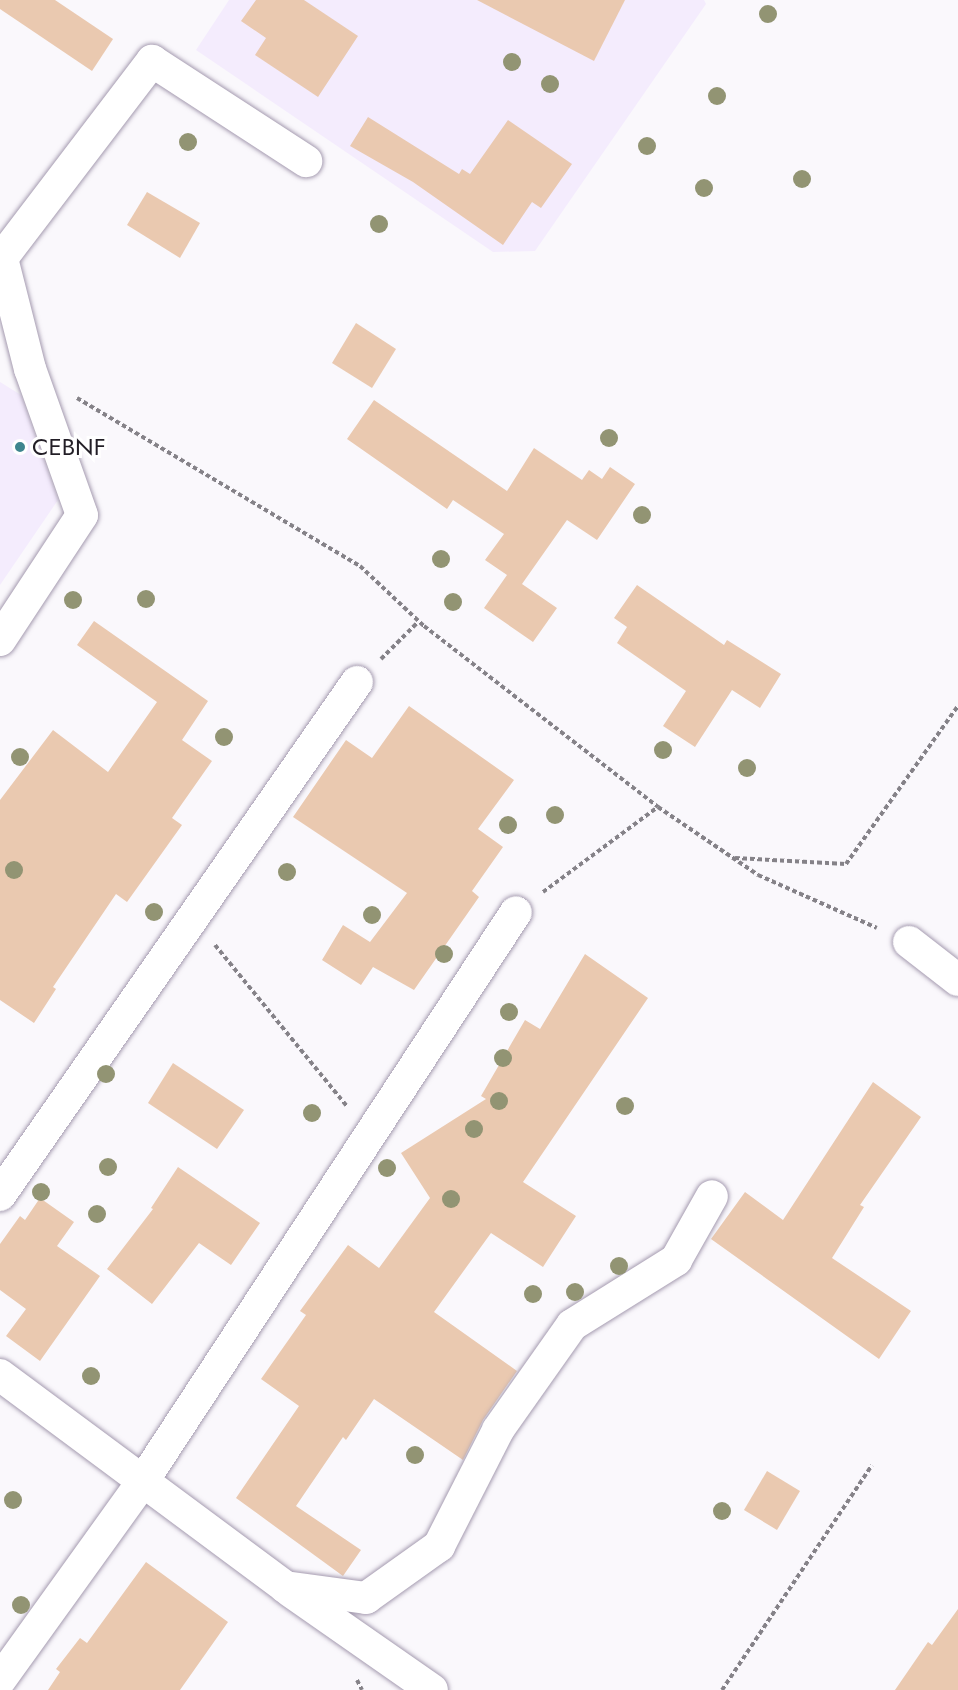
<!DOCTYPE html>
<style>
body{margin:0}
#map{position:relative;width:958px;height:1690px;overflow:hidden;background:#faf8fc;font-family:Jost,sans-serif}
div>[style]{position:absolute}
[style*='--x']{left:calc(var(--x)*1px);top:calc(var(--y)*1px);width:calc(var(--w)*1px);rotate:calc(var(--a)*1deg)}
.built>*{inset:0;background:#f4ecfd}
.building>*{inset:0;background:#eac9b0}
.path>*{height:4px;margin-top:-2px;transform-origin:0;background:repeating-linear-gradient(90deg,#858288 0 4.5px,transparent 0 7.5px)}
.roads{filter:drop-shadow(0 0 2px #a59bb0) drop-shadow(0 0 2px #a59bb0)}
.minor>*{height:32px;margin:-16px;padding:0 16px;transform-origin:16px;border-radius:16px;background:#fff}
.trees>*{width:18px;height:18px;margin:-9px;border-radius:50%;background:#929473}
.dots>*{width:16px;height:16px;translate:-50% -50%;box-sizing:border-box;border:3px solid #fff;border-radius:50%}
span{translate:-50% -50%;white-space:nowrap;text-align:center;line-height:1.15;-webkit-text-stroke:6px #fff;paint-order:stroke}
.poi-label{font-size:24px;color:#221e26}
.left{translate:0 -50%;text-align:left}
</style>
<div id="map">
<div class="built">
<i style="clip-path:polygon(229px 0,704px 0,706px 4px,535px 251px,493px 252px,196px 50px)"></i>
<i style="clip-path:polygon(0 382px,21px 395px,58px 500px,0 585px)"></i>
</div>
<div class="building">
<i style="clip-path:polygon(0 0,55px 0,113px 39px,92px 71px,0 9px)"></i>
<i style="clip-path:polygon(256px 0,304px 0,358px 36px,318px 97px,255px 55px,266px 38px,241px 21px)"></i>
<i style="clip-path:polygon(477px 0,625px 0,594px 61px)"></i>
<i style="clip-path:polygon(368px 117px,459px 174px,462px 169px,470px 174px,508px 120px,572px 164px,541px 208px,532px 202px,503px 245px,413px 182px,350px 146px)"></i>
<i style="clip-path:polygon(147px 192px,200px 223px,180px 258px,127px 225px)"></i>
<i style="clip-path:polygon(356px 323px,396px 349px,372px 388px,332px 363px)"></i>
<i style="clip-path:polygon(374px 400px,507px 491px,534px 448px,582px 480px,589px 470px,602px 479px,610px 467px,635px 484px,597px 540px,567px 520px,522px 584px,557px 608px,533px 642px,484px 608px,507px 575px,485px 560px,504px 534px,453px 500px,447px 509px,347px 439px)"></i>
<i style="clip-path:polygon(637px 585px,724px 645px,727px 640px,781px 674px,760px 708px,732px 690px,695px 747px,663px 726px,686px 691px,617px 643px,627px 627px,614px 618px)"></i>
<i style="clip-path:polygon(94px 621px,208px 701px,182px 740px,212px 761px,172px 818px,182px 825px,127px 902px,116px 894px,53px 987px,56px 989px,34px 1023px,0 1000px,0 800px,53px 730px,108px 772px,157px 702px,77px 645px)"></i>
<i style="clip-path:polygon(409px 706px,514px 780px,478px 829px,503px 847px,472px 891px,479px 897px,414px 990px,373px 967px,361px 985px,322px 960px,343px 925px,370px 942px,407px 893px,293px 817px,346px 740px,372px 758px)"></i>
<i style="clip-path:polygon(585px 954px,648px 998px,523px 1182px,576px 1216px,543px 1267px,491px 1233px,434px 1312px,517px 1371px,483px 1420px,463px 1460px,374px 1399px,346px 1440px,343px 1437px,296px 1506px,361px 1550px,343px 1576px,236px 1498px,299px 1406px,261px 1379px,306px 1315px,300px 1311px,348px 1245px,379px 1268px,430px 1198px,401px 1153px,486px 1099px,481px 1096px,525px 1020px,540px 1029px)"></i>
<i style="clip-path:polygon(173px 1063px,244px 1110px,217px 1149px,148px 1103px)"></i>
<i style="clip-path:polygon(873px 1082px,921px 1117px,860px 1205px,864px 1207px,832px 1258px,911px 1311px,879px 1359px,711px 1239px,745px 1192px,783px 1220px)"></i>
<i style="clip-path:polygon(178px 1167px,260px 1223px,231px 1265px,199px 1243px,152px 1304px,107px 1269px,153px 1209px,151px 1208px)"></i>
<i style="clip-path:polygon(40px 1198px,74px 1222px,57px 1246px,100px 1276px,40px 1361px,6px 1336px,26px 1309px,0 1290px,0 1244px,20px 1216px,25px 1220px)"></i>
<i style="clip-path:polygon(767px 1471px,800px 1491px,777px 1530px,744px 1510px)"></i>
<i style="clip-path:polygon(146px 1562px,228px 1622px,180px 1690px,48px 1690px,60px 1672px,56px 1669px,80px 1638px,87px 1643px)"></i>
<i style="clip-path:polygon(958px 1609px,958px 1690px,895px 1690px,928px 1642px,932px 1645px)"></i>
</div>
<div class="path">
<i style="--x:77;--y:398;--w:329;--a:30.7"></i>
<i style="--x:360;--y:566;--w:88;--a:43.2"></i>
<i style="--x:424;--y:626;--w:296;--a:37.7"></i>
<i style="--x:658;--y:807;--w:121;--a:34.2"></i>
<i style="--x:758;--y:875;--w:130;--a:24"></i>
<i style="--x:381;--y:659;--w:52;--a:-45"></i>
<i style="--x:735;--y:858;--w:111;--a:3.1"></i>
<i style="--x:846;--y:864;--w:194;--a:-54.7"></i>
<i style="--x:543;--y:892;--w:143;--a:-36.5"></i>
<i style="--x:215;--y:945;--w:208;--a:50.7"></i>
<i style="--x:357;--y:1680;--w:11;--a:63"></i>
<i style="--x:722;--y:1690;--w:270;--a:-56.3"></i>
</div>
<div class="roads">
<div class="minor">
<i style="--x:0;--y:640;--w:149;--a:-56.7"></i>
<i style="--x:82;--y:515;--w:155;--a:-109.6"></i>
<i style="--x:30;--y:369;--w:114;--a:-104.2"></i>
<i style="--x:2;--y:258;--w:248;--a:-52.7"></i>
<i style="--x:152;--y:61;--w:184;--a:33"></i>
<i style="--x:909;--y:942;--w:62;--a:37.8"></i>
<i style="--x:0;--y:1195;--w:625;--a:-55.17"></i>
<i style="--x:0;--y:1375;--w:355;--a:36.6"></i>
<i style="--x:285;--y:1587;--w:82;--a:7.7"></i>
<i style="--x:366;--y:1598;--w:90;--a:-35.5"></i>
<i style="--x:439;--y:1546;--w:130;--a:-63"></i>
<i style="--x:498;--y:1430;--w:128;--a:-54.8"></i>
<i style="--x:572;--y:1325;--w:123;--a:-32"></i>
<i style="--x:676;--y:1260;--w:73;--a:-60.6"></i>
<i style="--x:290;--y:1591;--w:173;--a:34.9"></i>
<i style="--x:0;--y:1680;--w:245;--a:-54.3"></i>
<i style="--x:143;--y:1481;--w:680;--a:-56.75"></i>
</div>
</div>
<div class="trees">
<i style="left:768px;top:14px"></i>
<i style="left:512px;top:62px"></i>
<i style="left:550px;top:84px"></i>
<i style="left:717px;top:96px"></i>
<i style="left:188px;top:142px"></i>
<i style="left:647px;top:146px"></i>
<i style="left:802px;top:179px"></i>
<i style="left:704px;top:188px"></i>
<i style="left:379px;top:224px"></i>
<i style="left:609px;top:438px"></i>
<i style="left:642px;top:515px"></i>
<i style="left:441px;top:559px"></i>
<i style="left:146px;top:599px"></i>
<i style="left:73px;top:600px"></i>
<i style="left:453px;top:602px"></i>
<i style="left:224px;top:737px"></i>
<i style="left:663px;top:750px"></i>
<i style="left:20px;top:757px"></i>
<i style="left:747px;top:768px"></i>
<i style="left:555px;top:815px"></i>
<i style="left:508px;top:825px"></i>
<i style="left:14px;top:870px"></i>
<i style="left:287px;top:872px"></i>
<i style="left:154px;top:912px"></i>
<i style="left:372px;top:915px"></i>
<i style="left:444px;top:954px"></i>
<i style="left:509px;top:1012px"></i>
<i style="left:503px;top:1058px"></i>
<i style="left:106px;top:1074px"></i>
<i style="left:499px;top:1101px"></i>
<i style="left:625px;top:1106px"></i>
<i style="left:312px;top:1113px"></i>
<i style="left:474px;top:1129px"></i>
<i style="left:108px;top:1167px"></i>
<i style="left:387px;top:1168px"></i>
<i style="left:41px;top:1192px"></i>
<i style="left:451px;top:1199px"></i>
<i style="left:97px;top:1214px"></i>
<i style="left:619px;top:1266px"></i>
<i style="left:575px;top:1292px"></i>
<i style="left:533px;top:1294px"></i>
<i style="left:91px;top:1376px"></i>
<i style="left:415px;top:1455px"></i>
<i style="left:13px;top:1500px"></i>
<i style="left:722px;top:1511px"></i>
<i style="left:21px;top:1605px"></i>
</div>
<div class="dots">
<i style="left:20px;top:447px;background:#3e858e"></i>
</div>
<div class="poi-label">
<span class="left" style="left:32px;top:447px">CEBNF</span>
</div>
</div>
